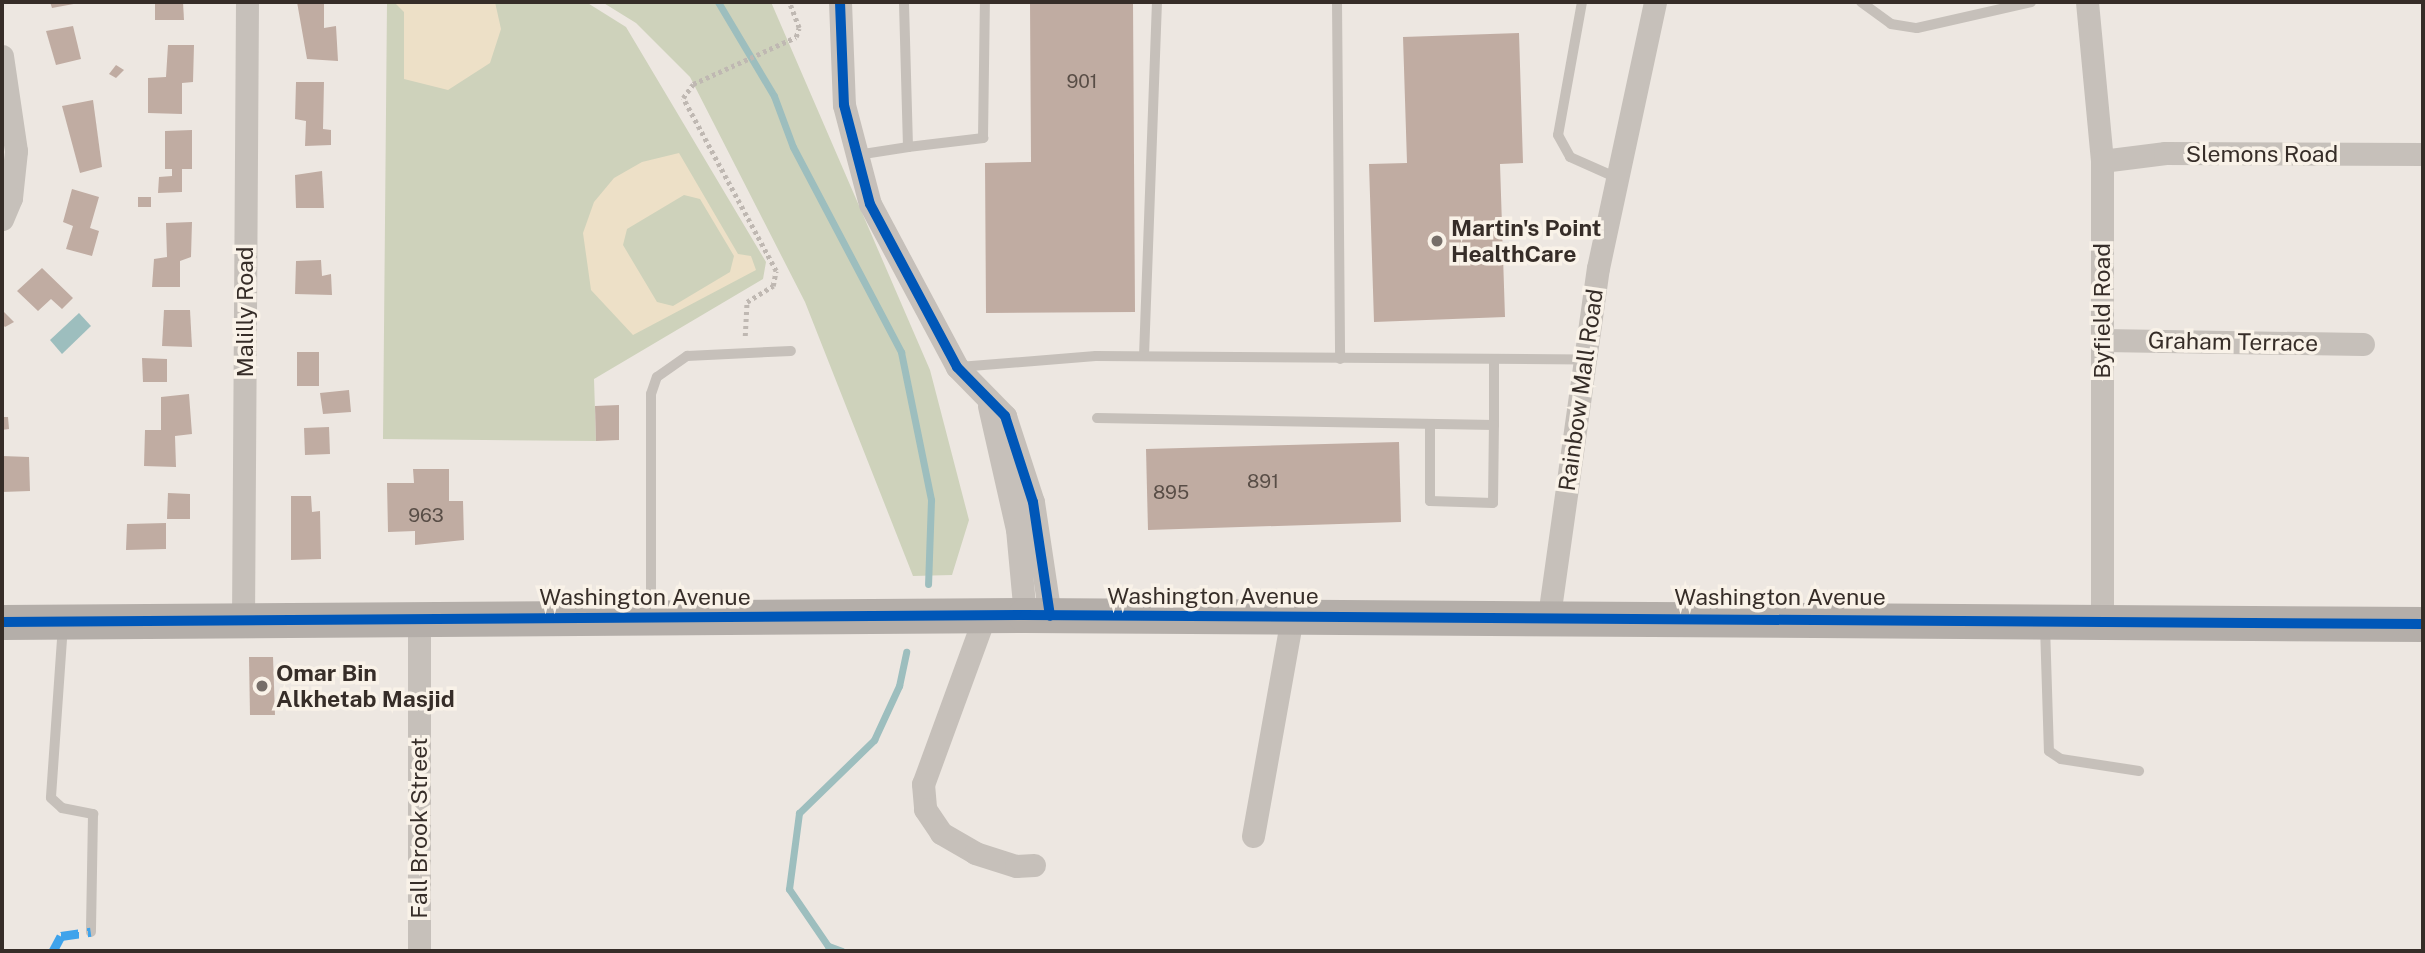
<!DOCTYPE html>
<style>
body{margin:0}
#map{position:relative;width:2425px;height:953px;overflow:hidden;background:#ede7e1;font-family:"Public Sans",sans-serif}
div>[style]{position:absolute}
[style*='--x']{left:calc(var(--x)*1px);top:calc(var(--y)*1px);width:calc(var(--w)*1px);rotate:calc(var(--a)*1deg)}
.green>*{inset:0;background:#ced2bb}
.sand>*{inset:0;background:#ede0c7}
.water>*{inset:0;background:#9dbebe}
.stream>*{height:7px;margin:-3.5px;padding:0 3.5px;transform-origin:3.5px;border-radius:3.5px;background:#9dbebe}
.building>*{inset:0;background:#c0aca2}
.path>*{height:4.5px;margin-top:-2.25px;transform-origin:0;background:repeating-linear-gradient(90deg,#bfb8b2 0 3.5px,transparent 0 7px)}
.service>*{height:10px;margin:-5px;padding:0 5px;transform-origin:5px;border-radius:5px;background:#c6c0ba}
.minor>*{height:23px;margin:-11.5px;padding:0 11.5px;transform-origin:11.5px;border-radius:11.5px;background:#c6c0ba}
.primary>*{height:35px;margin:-17.5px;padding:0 17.5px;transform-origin:17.5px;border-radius:17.5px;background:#b4aea9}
.quiet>*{height:9px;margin-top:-4.5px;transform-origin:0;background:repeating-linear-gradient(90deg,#3fa3eb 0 18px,transparent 0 27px)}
.cycleway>*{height:10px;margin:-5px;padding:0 5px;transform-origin:5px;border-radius:5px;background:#0057b8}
.dots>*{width:19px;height:19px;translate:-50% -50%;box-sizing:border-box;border:4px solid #f9f2e8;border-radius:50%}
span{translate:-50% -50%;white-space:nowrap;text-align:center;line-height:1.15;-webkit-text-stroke:7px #f9f2e8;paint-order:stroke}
.number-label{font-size:19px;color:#584d46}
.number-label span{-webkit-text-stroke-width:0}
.street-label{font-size:23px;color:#362d28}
.poi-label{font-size:23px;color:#362d28;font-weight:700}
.left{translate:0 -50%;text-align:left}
.frame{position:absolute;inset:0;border:4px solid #362d28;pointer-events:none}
</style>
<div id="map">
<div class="green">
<i style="clip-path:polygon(387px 2px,586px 2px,626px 27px,766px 262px,763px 279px,594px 379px,596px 441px,383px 439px)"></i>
<i style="clip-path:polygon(602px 2px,771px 2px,930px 370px,969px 520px,952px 575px,913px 576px,805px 302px,690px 77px,636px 23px)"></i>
</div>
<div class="sand">
<i style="clip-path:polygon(394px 2px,495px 2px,501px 29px,490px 63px,448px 90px,404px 79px,404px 12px)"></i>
<i style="clip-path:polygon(evenodd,679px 153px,738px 254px,751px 256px,756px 270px,633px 335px,591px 290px,583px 233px,594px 202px,614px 178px,642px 162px,679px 153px,684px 195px,700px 199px,734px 256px,730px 272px,673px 306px,657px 302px,623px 245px,627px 229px,684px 195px)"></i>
</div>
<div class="water">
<i style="clip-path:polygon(79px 313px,91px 326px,62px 354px,50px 340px)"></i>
</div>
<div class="stream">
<i style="--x:718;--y:2;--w:109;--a:59.2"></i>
<i style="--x:774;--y:96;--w:54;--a:69.6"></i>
<i style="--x:793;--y:147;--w:232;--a:62.2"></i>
<i style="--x:901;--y:352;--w:151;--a:78.5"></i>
<i style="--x:931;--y:500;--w:84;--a:92"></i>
<i style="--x:842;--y:951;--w:15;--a:-160"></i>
<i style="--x:828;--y:946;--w:69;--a:-124.4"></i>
<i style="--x:789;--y:889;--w:77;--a:-82.5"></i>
<i style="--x:799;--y:813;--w:105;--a:-44.2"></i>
<i style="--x:874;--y:740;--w:60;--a:-65.2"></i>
<i style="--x:899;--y:686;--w:35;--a:-78"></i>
</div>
<div class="building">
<i style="clip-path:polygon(50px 2px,79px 2px,79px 3px,52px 8px)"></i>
<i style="clip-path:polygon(183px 2px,184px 20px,155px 20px,155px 3px)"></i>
<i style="clip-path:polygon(297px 2px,324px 2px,324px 28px,336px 26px,338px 61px,307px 59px)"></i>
<i style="clip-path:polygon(1030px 2px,1133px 2px,1135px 312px,986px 313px,985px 163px,1031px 162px)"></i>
<i style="clip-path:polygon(73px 26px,81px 59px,56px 65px,46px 31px)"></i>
<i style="clip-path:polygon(1519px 33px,1523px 163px,1500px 164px,1505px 317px,1374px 322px,1369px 164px,1407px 163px,1403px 37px)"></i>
<i style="clip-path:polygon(168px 45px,194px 45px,193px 82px,182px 83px,182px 114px,148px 113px,148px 78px,166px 77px)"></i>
<i style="clip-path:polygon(116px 65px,124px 70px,116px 78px,109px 74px)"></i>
<i style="clip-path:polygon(296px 82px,324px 82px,323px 129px,331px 130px,331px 145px,305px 146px,306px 121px,295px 119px)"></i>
<i style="clip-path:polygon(93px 100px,102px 167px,80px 173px,62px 106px)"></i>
<i style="clip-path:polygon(192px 130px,192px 169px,182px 169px,182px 192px,158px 193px,159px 177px,172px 176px,172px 169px,165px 169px,165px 131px)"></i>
<i style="clip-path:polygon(322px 171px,324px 208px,296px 208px,295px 175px)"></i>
<i style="clip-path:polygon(72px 189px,99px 197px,90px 228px,99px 231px,92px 256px,66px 249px,73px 226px,63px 222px)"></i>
<i style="clip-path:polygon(138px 197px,151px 197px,151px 207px,138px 207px)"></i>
<i style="clip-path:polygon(192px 222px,191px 257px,180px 261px,180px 287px,152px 287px,154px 259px,167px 257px,166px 223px)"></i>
<i style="clip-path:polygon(321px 260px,322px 276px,331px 274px,332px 295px,295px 294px,296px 261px)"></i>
<i style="clip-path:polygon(42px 268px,73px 298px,62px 309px,51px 299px,38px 311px,17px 291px)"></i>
<i style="clip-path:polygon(164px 310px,190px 310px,192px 347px,162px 346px)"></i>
<i style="clip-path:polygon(4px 312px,14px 322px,5px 327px,2px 324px)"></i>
<i style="clip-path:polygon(297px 352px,319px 352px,319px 386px,297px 386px)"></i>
<i style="clip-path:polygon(142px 358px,167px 359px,167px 382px,143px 382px)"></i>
<i style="clip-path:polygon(349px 390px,351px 412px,323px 414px,320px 393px)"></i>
<i style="clip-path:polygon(189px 394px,192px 434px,175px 436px,176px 467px,144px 466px,145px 430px,161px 430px,161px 397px)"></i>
<i style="clip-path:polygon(619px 405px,619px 440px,596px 441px,595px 406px)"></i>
<i style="clip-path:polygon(2px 417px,8px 417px,9px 429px,2px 430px)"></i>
<i style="clip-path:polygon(329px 427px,330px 454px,305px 455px,304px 428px)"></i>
<i style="clip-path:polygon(1399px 442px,1401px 522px,1148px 530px,1146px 449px)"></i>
<i style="clip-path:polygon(2px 456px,29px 457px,30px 491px,2px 492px)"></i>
<i style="clip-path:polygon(413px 469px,449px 469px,449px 501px,463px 501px,464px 540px,415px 545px,415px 531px,388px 532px,387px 483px,414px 483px)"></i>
<i style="clip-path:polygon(168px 493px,190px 494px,190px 519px,167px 519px)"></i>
<i style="clip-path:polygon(291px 496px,311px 496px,312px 512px,320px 511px,321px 559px,291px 560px)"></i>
<i style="clip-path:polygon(166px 523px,166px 549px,126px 550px,127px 524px)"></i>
<i style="clip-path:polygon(249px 657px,273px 657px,275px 715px,250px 715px)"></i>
</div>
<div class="path">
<i style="--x:745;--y:336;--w:34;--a:-87"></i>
<i style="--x:747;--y:302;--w:31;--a:-32"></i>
<i style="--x:773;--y:286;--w:15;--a:-79"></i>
<i style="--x:776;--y:271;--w:196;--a:-118.3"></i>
<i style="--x:683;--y:98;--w:17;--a:-54"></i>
<i style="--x:693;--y:84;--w:113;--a:-24.5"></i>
<i style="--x:796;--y:37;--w:9;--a:-72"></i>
<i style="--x:799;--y:28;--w:28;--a:-111"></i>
</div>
<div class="service">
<i style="--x:1337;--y:2;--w:357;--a:89.5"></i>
<i style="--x:1582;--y:2;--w:135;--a:100.2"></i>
<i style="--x:1558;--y:135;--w:25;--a:61"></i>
<i style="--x:1570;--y:157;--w:49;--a:24"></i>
<i style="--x:1861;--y:2;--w:37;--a:36"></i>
<i style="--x:1891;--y:24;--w:26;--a:9"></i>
<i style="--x:1917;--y:28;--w:117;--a:-12.8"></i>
<i style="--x:908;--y:147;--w:76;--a:-6.8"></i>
<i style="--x:983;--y:138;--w:136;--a:-89.2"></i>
<i style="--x:857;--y:155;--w:52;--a:-8.9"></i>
<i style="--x:908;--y:147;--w:145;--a:-91.6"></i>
<i style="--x:1144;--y:356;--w:354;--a:-87.9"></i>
<i style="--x:959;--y:367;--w:137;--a:-4.6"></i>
<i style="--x:1096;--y:356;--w:489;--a:0.4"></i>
<i style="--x:1097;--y:418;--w:397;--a:1"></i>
<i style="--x:1494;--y:425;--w:66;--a:-90"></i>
<i style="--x:1430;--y:424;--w:77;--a:90"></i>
<i style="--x:1430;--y:501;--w:63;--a:1.8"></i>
<i style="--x:1493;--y:503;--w:78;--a:-89.3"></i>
<i style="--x:651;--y:613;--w:219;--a:-90"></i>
<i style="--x:651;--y:394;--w:18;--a:-71"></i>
<i style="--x:657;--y:377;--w:37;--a:-35"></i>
<i style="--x:687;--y:356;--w:104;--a:-2.8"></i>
<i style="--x:63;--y:625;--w:173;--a:94"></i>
<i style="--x:51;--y:798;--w:15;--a:42"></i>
<i style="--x:62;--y:808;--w:32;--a:11"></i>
<i style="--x:93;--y:814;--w:118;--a:91"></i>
<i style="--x:2045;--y:626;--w:125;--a:88.2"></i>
<i style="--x:2049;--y:751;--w:14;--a:34"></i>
<i style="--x:2061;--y:759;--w:79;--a:8.7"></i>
</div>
<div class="minor">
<i style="--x:840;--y:2;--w:103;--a:87.8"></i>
<i style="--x:844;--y:105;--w:102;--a:75.3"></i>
<i style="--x:870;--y:204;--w:185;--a:61.9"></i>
<i style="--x:957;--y:367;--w:69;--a:45.6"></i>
<i style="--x:1005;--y:416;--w:90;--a:72"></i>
<i style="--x:1033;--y:502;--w:115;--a:81.5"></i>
<i style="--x:2087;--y:2;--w:160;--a:84.6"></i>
<i style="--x:2102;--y:161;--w:459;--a:90"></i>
<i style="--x:2;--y:56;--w:96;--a:81.6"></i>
<i style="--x:16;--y:151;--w:47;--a:96.1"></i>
<i style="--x:11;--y:198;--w:23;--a:113"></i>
<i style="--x:2102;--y:161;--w:64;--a:-7.2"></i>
<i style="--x:2165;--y:153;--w:258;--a:0.2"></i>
<i style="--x:2103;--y:340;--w:260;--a:0.9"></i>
<i style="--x:989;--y:406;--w:126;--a:77.2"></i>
<i style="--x:1017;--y:529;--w:86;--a:84.7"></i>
<i style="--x:985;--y:615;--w:180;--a:110.1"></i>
<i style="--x:923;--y:784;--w:25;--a:85"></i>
<i style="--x:925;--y:809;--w:29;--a:56"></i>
<i style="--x:941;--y:833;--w:39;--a:30"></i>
<i style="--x:975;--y:853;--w:43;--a:17.6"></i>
<i style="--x:1016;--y:866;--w:18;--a:-3"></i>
<i style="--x:1549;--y:616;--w:351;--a:-82"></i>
<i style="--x:1598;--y:268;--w:272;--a:-77.9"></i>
<i style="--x:243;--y:621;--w:619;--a:-89.63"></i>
<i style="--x:1253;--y:836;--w:221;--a:-79.9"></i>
<i style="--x:419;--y:951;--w:331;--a:-90"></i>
</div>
<div class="primary">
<i style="--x:2;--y:622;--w:1023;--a:-0.39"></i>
<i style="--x:1025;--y:615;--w:1398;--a:0.37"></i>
</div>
<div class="quiet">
<i style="--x:53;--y:951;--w:17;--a:-62"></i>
<i style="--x:61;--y:936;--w:30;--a:-8"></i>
</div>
<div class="cycleway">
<i style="--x:840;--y:2;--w:103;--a:87.8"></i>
<i style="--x:844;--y:105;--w:102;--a:75.3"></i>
<i style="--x:870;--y:204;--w:185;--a:61.9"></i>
<i style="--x:957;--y:367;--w:69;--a:45.6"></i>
<i style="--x:1005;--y:416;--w:90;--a:72"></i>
<i style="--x:1033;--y:502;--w:115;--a:81.5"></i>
<i style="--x:2;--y:622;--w:1023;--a:-0.39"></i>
<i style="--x:1025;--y:615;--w:1398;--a:0.37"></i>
</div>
<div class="dots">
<i style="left:1437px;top:241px;background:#766e69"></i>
<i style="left:262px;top:686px;background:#766e69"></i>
</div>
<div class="number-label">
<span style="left:1082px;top:82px">901</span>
<span style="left:1263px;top:482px">891</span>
<span style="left:1171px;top:493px">895</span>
<span style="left:426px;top:516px">963</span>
</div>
<div class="street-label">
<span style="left:2262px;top:154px">Slemons Road</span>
<span style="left:2102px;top:311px;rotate:-90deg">Byfield Road</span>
<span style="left:245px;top:312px;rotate:-90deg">Malilly Road</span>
<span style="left:2233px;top:342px;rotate:1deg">Graham Terrace</span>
<span style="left:1581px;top:390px;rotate:-82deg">Rainbow Mall Road</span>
<span style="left:1213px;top:596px">Washington Avenue</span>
<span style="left:645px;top:597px">Washington Avenue</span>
<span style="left:1780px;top:597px">Washington Avenue</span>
<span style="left:419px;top:828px;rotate:-90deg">Fall Brook Street</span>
</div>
<div class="poi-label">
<span class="left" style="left:1451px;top:241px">Martin's Point<br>HealthCare</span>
<span class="left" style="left:276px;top:686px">Omar Bin<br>Alkhetab Masjid</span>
</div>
<div class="frame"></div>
</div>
